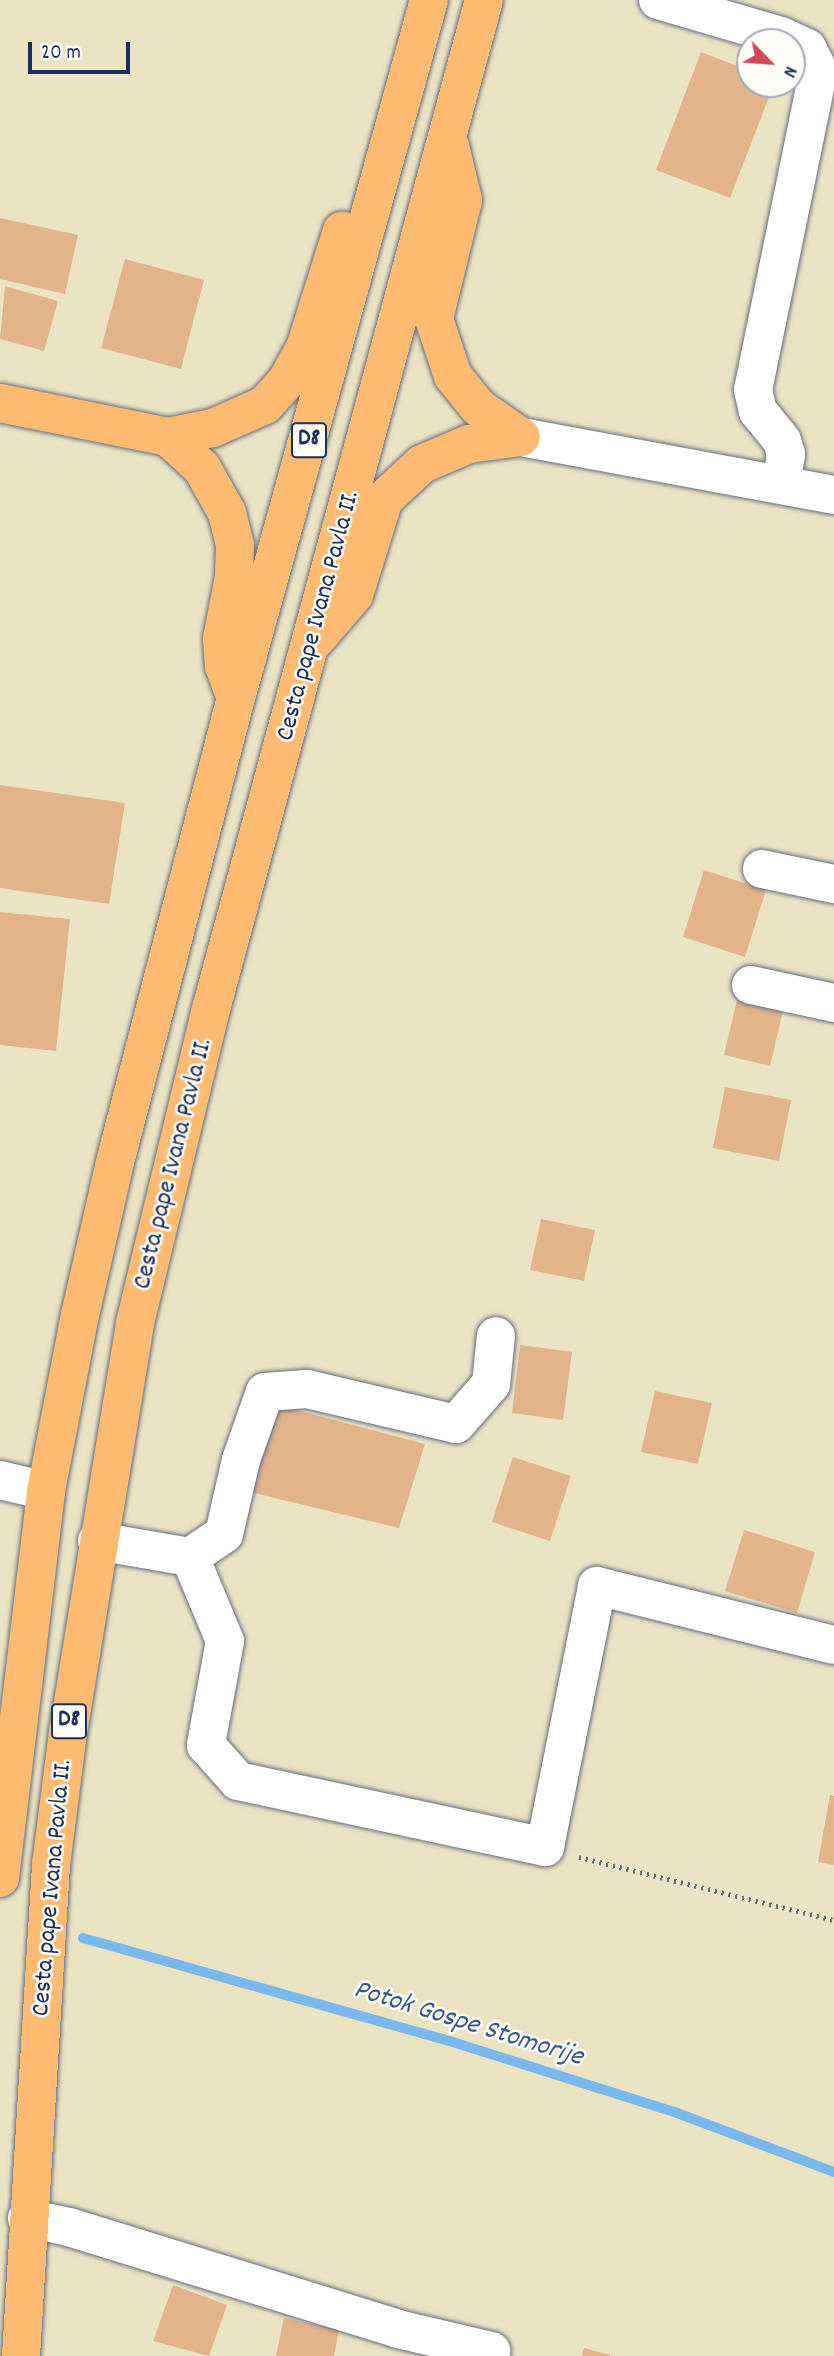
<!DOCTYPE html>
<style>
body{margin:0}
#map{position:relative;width:834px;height:2356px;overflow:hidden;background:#ebe4c3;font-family:Dekko,sans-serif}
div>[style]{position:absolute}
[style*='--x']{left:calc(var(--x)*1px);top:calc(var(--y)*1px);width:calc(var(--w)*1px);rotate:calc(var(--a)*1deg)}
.stream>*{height:10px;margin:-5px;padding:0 5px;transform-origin:5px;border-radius:5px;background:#79b7ec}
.building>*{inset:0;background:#e1b48c}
.path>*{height:4.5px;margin-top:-2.25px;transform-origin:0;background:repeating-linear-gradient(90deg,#646e81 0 2px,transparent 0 7px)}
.roads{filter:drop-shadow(0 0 2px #646e81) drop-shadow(0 0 2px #646e81)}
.minor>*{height:38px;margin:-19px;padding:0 19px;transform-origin:19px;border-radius:19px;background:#fff}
.major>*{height:38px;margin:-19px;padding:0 19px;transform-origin:19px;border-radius:19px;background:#febb71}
span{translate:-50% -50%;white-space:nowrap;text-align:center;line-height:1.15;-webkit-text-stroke:5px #fdfcf7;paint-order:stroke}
.shield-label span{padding:2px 5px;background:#fdfcf7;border:2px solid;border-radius:5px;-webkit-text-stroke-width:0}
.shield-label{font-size:24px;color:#1b2f5e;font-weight:700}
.street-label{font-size:26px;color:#1b2f5e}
.water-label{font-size:28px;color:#375889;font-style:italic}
.north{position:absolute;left:736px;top:28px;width:70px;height:70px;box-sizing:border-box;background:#fdfcf7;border:2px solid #a3aaba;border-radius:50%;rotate:115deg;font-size:19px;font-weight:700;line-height:28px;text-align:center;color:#1b2f5e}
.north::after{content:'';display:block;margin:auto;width:24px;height:32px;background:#d1495b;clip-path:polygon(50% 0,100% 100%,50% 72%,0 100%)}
.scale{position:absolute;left:28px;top:42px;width:102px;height:32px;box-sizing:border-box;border:4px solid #1b2f5e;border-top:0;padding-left:9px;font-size:21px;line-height:24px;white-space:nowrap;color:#1b2f5e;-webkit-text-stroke:5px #fdfcf7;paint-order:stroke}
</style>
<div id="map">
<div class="stream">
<i style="--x:83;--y:1938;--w:374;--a:15.7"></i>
<i style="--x:443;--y:2039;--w:245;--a:17.5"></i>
<i style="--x:677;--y:2113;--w:168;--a:20.6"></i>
</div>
<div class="building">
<i style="clip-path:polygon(701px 52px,750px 71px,750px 84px,774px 84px,730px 198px,656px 170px)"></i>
<i style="clip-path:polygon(0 218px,78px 235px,65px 294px,0 279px)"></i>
<i style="clip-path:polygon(125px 259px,204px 280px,181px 369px,101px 348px)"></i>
<i style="clip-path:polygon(5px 286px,58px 301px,44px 351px,0 339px)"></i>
<i style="clip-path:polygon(0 785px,125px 803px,109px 904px,0 888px)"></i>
<i style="clip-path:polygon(704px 870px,766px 890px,745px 957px,683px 937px)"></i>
<i style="clip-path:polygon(0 912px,70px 919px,56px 1051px,0 1045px)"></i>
<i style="clip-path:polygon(737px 1000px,783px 1011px,770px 1066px,724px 1055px)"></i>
<i style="clip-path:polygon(725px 1087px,791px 1100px,779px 1161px,713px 1148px)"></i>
<i style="clip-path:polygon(541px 1219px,595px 1230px,584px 1281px,530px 1270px)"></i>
<i style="clip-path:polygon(520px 1345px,572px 1352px,563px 1420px,512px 1413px)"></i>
<i style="clip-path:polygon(655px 1391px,712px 1403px,698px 1464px,641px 1452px)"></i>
<i style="clip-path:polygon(273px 1404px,425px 1444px,399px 1528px,250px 1492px)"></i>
<i style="clip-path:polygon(513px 1457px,571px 1476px,550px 1541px,492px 1522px)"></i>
<i style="clip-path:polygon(744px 1530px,815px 1552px,797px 1613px,725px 1591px)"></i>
<i style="clip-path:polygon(830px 1795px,834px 1796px,834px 1865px,818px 1862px)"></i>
<i style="clip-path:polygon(173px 2285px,227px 2305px,209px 2356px,153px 2341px)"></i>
<i style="clip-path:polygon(284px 2318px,339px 2330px,334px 2356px,276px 2356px)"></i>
<i style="clip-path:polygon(584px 2348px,610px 2355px,610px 2356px,582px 2356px)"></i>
</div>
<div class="path">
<i style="--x:579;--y:1857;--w:263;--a:13.9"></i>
</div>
<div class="roads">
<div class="minor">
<i style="--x:658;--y:0;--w:128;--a:16.3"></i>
<i style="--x:781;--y:36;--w:29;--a:25"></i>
<i style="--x:807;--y:48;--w:18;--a:63"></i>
<i style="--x:815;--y:64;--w:19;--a:87"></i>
<i style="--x:816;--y:83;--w:313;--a:101.6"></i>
<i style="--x:753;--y:390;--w:22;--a:77"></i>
<i style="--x:758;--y:411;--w:38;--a:51"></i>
<i style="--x:782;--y:441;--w:14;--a:73"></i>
<i style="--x:786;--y:454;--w:31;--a:99"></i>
<i style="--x:521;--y:437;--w:318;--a:10.5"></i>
<i style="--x:762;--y:869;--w:74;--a:11.8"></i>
<i style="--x:751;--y:985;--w:85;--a:12.2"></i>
<i style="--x:0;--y:1480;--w:47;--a:13.4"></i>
<i style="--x:97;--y:1541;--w:94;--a:9.8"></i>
<i style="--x:190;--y:1557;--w:91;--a:67.4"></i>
<i style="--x:225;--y:1641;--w:106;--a:100.4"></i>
<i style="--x:206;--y:1745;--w:48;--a:48.4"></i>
<i style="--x:238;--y:1781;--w:314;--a:12.1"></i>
<i style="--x:545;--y:1847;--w:266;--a:-78.7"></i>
<i style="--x:597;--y:1586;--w:244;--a:14"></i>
<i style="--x:190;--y:1557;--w:41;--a:-34.1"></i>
<i style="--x:224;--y:1534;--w:76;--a:-77.1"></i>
<i style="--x:241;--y:1460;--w:72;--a:-70.6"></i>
<i style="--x:265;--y:1392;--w:42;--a:-4.1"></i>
<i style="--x:307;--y:1389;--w:153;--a:13.2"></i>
<i style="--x:456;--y:1424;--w:53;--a:-48.8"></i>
<i style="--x:491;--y:1384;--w:48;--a:-84.1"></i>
<i style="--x:27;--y:2218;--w:43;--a:12.1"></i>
<i style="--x:69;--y:2227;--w:344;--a:17.2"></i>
<i style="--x:398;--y:2329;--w:96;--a:13.3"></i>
</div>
<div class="major">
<i style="--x:450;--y:146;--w:56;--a:76.5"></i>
<i style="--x:463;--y:200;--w:122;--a:103.7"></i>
<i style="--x:434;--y:319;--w:60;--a:71.6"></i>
<i style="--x:453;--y:376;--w:40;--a:51"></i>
<i style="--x:478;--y:407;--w:52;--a:34.9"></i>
<i style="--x:0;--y:403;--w:171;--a:11.4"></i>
<i style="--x:168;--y:437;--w:46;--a:-11.3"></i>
<i style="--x:213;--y:428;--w:57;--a:-23.9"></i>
<i style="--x:265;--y:405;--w:31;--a:-48"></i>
<i style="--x:286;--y:382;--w:39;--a:-61"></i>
<i style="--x:305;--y:348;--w:123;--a:-72.5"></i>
<i style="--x:168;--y:437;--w:46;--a:42.4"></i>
<i style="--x:202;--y:468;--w:51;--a:60.9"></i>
<i style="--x:227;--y:513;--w:33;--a:76"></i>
<i style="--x:235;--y:545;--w:32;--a:92"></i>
<i style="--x:234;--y:577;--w:63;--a:101"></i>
<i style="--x:222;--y:639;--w:27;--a:86"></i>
<i style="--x:224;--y:666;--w:32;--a:70"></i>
<i style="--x:316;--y:639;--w:58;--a:-49.2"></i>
<i style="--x:354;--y:595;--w:101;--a:-72.6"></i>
<i style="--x:384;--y:499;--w:52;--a:-42.6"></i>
<i style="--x:422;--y:464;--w:51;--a:-23.1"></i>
<i style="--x:469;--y:444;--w:52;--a:-7.7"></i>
<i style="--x:0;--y:1878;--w:390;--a:-83.2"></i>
<i style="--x:46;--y:1491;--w:179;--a:-79.1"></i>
<i style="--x:80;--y:1315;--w:157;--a:-77.1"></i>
<i style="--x:115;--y:1162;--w:480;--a:-75.4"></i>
<i style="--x:236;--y:698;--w:724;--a:-74.54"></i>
<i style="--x:21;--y:2356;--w:492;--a:-86.5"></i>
<i style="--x:51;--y:1865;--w:133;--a:-82.7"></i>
<i style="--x:68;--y:1733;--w:415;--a:-80.7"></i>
<i style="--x:135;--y:1323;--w:323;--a:-76.4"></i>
<i style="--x:211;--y:1009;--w:1045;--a:-74.86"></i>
</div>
</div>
<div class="shield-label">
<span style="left:309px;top:440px">D8</span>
<span style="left:69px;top:1721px">D8</span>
</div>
<div class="street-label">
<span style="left:319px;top:616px;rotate:-75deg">Cesta pape Ivana Pavla II.</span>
<span style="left:174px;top:1164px;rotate:-76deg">Cesta pape Ivana Pavla II.</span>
<span style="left:53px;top:1888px;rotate:-85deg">Cesta pape Ivana Pavla II.</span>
</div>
<div class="water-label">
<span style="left:468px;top:2025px;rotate:17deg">Potok Gospe Stomorije</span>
</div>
<div class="north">N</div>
<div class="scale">20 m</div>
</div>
